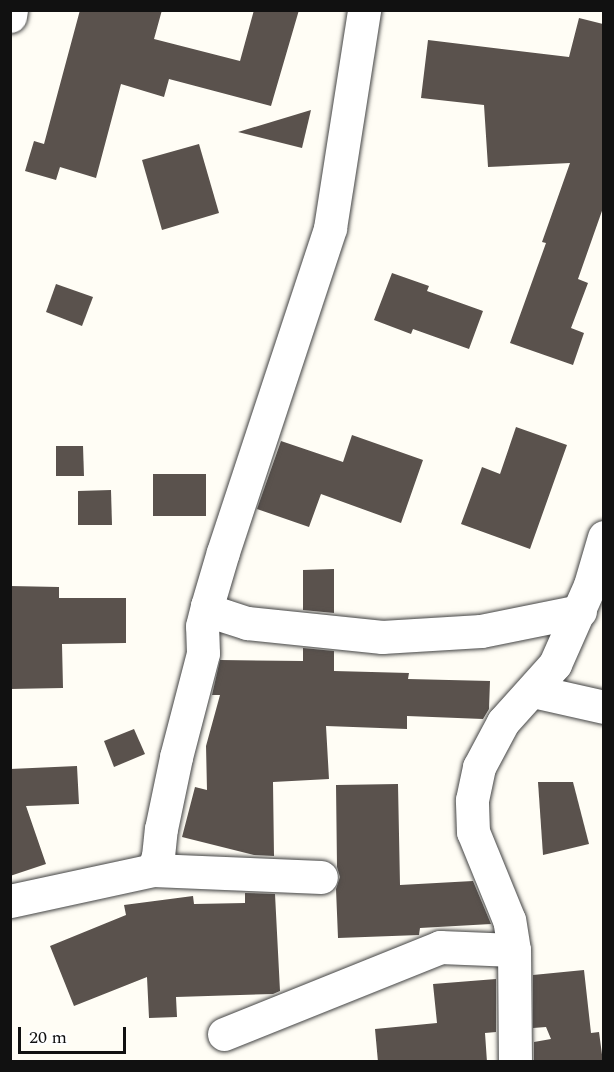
<!DOCTYPE html>
<style>
body{margin:0}
#map{position:relative;width:614px;height:1072px;overflow:hidden;background:#fffdf5;font-family:Spectral,serif}
div>[style]{position:absolute}
[style*='--x']{left:calc(var(--x)*1px);top:calc(var(--y)*1px);width:calc(var(--w)*1px);rotate:calc(var(--a)*1deg)}
.building>*{inset:0;background:#5a524d}
.roads{filter:drop-shadow(0 0 2px #444) drop-shadow(0 0 2px #444)}
.street>*{height:33px;margin:-16.5px;padding:0 16.5px;transform-origin:16.5px;border-radius:16.5px;background:#fff}
span{translate:-50% -50%;white-space:nowrap;text-align:center;line-height:1.15;-webkit-text-stroke:6px #fff;paint-order:stroke}
.frame{position:absolute;inset:0;border:12px solid #111;pointer-events:none}
.scale{position:absolute;left:18px;top:1027px;width:108px;height:27px;box-sizing:border-box;border:3px solid #111;border-top:0;padding-left:8px;font-size:18px;line-height:21px;white-space:nowrap;color:#111;-webkit-text-stroke:4px #fff;paint-order:stroke}
</style>
<div id="map">
<div class="building">
<i style="clip-path:polygon(80px 10px,162px 10px,154px 39px,240px 61px,254px 10px,299px 10px,271px 106px,169px 79px,164px 97px,121px 84px,96px 178px,60px 167px,56px 180px,25px 171px,34px 141px,44px 144px)"></i>
<i style="clip-path:polygon(579px 18px,603px 24px,603px 208px,578px 279px,588px 283px,571px 328px,584px 333px,573px 365px,510px 343px,546px 243px,542px 242px,570px 163px,488px 167px,484px 105px,421px 98px,428px 40px,569px 57px)"></i>
<i style="clip-path:polygon(311px 110px,302px 148px,238px 132px)"></i>
<i style="clip-path:polygon(199px 144px,219px 213px,162px 230px,142px 160px)"></i>
<i style="clip-path:polygon(392px 273px,429px 286px,427px 291px,483px 311px,469px 349px,413px 329px,411px 334px,374px 320px)"></i>
<i style="clip-path:polygon(56px 284px,93px 297px,82px 326px,46px 312px)"></i>
<i style="clip-path:polygon(516px 427px,567px 445px,530px 549px,461px 524px,482px 467px,500px 474px)"></i>
<i style="clip-path:polygon(352px 435px,423px 460px,401px 523px,321px 494px,309px 527px,257px 509px,281px 441px,343px 462px)"></i>
<i style="clip-path:polygon(56px 446px,83px 446px,84px 476px,56px 476px)"></i>
<i style="clip-path:polygon(153px 474px,206px 474px,206px 516px,153px 516px)"></i>
<i style="clip-path:polygon(111px 490px,112px 525px,78px 525px,78px 491px)"></i>
<i style="clip-path:polygon(334px 569px,334px 613px,303px 610px,303px 570px)"></i>
<i style="clip-path:polygon(10px 586px,59px 587px,59px 598px,126px 598px,126px 643px,62px 644px,63px 688px,10px 689px)"></i>
<i style="clip-path:polygon(303px 648px,334px 651px,334px 671px,409px 673px,408px 679px,490px 681px,489px 709px,483px 719px,407px 716px,407px 729px,326px 726px,329px 779px,273px 782px,274px 856px,254px 855px,182px 837px,195px 787px,207px 790px,206px 746px,220px 695px,212px 695px,220px 660px,303px 661px)"></i>
<i style="clip-path:polygon(134px 729px,145px 754px,114px 767px,104px 741px)"></i>
<i style="clip-path:polygon(77px 766px,79px 804px,26px 806px,46px 864px,10px 876px,10px 769px)"></i>
<i style="clip-path:polygon(538px 782px,573px 782px,589px 844px,543px 855px)"></i>
<i style="clip-path:polygon(398px 784px,400px 885px,473px 881px,491px 924px,420px 928px,419px 935px,338px 938px,336px 889px,340px 877px,337px 867px,336px 785px)"></i>
<i style="clip-path:polygon(245px 893px,275px 894px,280px 991px,273px 994px,176px 997px,177px 1017px,149px 1018px,147px 977px,74px 1006px,50px 946px,126px 915px,124px 905px,193px 896px,194px 904px,245px 903px)"></i>
<i style="clip-path:polygon(584px 970px,591px 1033px,599px 1032px,603px 1062px,534px 1062px,534px 1042px,551px 1039px,546px 1027px,533px 1028px,533px 975px)"></i>
<i style="clip-path:polygon(496px 979px,496px 1032px,485px 1033px,487px 1062px,378px 1062px,375px 1029px,437px 1023px,433px 984px)"></i>
</div>
<div class="roads">
<div class="street">
<i style="--x:10;--y:16;--w:6;--a:-81"></i>
<i style="--x:207;--y:606;--w:8;--a:45"></i>
<i style="--x:213;--y:612;--w:36;--a:18"></i>
<i style="--x:247;--y:623;--w:136;--a:5.9"></i>
<i style="--x:382;--y:637;--w:99;--a:-3.5"></i>
<i style="--x:481;--y:631;--w:101;--a:-11.4"></i>
<i style="--x:533;--y:691;--w:73;--a:12.7"></i>
<i style="--x:153;--y:870;--w:168;--a:2.4"></i>
<i style="--x:10;--y:901;--w:146;--a:-12.2"></i>
<i style="--x:153;--y:870;--w:15;--a:-70"></i>
<i style="--x:158;--y:856;--w:27;--a:-84"></i>
<i style="--x:161;--y:829;--w:74;--a:-78.2"></i>
<i style="--x:176;--y:757;--w:107;--a:-75.4"></i>
<i style="--x:203;--y:653;--w:27;--a:-92"></i>
<i style="--x:202;--y:626;--w:21;--a:-76"></i>
<i style="--x:207;--y:606;--w:56;--a:-73.5"></i>
<i style="--x:223;--y:552;--w:341;--a:-71.7"></i>
<i style="--x:330;--y:228;--w:221;--a:-81.1"></i>
<i style="--x:224;--y:1034;--w:233;--a:-21.9"></i>
<i style="--x:440;--y:947;--w:74;--a:2.3"></i>
<i style="--x:515;--y:1062;--w:112;--a:-90.5"></i>
<i style="--x:514;--y:950;--w:30;--a:-99"></i>
<i style="--x:509;--y:920;--w:95;--a:-112.2"></i>
<i style="--x:473;--y:832;--w:32;--a:-92"></i>
<i style="--x:472;--y:800;--w:34;--a:-78"></i>
<i style="--x:479;--y:767;--w:51;--a:-61.9"></i>
<i style="--x:503;--y:722;--w:78;--a:-48.1"></i>
<i style="--x:555;--y:664;--w:86;--a:-66.1"></i>
<i style="--x:590;--y:585;--w:50;--a:-73.7"></i>
</div>
</div>
<div class="frame"></div>
<div class="scale">20 m</div>
</div>
